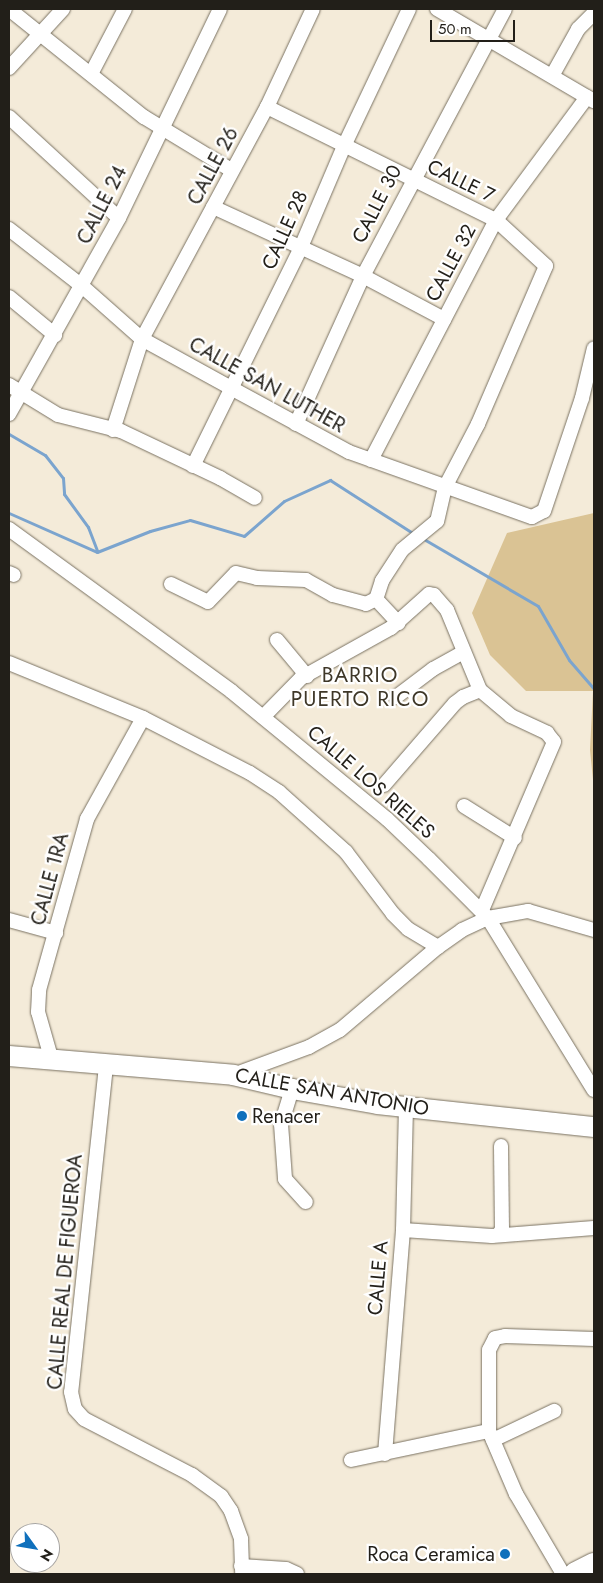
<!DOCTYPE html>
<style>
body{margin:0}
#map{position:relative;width:603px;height:1583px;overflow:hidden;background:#f4ebd9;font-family:Jost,sans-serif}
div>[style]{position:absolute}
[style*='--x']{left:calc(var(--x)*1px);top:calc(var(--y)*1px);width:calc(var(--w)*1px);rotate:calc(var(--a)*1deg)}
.green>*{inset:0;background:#dac394}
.stream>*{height:3px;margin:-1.5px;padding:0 1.5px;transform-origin:1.5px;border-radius:1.5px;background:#7ba4ce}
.roads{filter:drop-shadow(0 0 1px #7a7262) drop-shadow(0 0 1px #7a7262)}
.street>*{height:14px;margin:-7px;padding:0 7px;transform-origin:7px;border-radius:7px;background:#fff}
.secondary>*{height:20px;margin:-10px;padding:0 10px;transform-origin:10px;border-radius:10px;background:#fff}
.highway>*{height:25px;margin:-12.5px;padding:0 12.5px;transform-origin:12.5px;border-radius:12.5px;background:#fff}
.dots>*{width:14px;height:14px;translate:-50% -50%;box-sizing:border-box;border:2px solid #fff;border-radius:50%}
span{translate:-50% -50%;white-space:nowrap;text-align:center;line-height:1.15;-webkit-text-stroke:4.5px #fff;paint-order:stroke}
.street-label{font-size:20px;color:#221f19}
.poi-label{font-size:20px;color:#221f19}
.left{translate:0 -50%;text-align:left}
.right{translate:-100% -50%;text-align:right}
.neighbourhood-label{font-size:21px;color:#3e3728;letter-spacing:1px}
.frame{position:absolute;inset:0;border:10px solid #221f19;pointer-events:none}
.north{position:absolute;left:10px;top:1523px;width:50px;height:50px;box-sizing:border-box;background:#fff;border:1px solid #a7a5a3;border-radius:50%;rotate:122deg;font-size:14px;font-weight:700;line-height:20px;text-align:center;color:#221f19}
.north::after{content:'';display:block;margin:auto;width:18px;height:22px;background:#0f70bc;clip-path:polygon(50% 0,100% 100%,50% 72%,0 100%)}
.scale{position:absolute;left:430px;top:20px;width:85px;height:22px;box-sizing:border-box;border:2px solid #221f19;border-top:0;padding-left:6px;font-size:15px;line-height:18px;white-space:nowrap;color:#221f19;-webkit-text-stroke:4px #fff;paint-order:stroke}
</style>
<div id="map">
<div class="green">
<i style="clip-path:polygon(594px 513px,594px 790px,590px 750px,593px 691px,526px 691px,490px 655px,472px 613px,507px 533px)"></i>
</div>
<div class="stream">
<i style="--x:9;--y:434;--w:42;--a:30.3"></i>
<i style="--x:45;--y:455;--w:29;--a:52"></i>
<i style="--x:63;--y:478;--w:16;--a:86"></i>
<i style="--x:64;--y:494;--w:41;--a:54"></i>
<i style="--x:88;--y:527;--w:26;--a:69"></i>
<i style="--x:9;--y:513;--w:96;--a:23.9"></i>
<i style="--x:97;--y:552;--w:57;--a:-21.6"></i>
<i style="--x:150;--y:531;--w:41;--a:-15.4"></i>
<i style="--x:190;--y:520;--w:56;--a:16.5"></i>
<i style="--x:244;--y:536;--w:53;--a:-41.2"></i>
<i style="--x:284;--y:501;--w:51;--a:-24.5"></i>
<i style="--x:330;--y:480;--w:100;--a:32.7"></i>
<i style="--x:422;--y:538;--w:134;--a:30.4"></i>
<i style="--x:538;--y:606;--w:62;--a:60.1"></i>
<i style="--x:569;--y:660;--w:38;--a:49"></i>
</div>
<div class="roads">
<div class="street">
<i style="--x:9;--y:9;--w:173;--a:38.7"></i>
<i style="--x:144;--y:117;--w:102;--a:31.3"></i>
<i style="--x:437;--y:9;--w:182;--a:30.4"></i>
<i style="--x:9;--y:68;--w:80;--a:-47.5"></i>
<i style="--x:91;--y:74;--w:73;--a:-62.4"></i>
<i style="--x:552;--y:76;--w:54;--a:-61"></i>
<i style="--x:578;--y:29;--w:23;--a:-45"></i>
<i style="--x:267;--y:107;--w:255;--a:26.3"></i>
<i style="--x:496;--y:220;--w:68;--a:42.6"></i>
<i style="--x:546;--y:266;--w:172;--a:113.3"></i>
<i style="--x:478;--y:424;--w:71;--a:117.6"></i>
<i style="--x:445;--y:487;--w:35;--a:103"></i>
<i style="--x:437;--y:521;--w:45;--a:140.4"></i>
<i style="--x:402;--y:550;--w:37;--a:123"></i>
<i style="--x:382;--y:581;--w:19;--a:108"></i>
<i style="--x:9;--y:117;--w:149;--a:42.6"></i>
<i style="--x:213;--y:207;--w:165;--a:24.7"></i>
<i style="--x:363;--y:276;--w:92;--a:28"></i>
<i style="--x:9;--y:229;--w:93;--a:38"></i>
<i style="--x:82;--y:286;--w:80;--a:41.5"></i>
<i style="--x:142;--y:339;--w:102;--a:28.8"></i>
<i style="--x:231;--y:388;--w:134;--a:28.5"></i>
<i style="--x:349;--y:452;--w:194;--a:19.6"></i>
<i style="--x:532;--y:517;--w:13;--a:-27"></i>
<i style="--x:544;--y:511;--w:119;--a:-71.4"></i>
<i style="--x:582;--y:398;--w:51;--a:-76.5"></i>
<i style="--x:9;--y:297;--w:60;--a:39.6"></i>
<i style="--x:9;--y:385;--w:57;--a:31.5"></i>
<i style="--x:58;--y:415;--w:65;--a:14.3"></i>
<i style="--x:121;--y:431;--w:110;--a:25.4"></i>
<i style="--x:220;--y:478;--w:40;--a:29.7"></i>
<i style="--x:9;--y:414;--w:225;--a:-60.7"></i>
<i style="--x:119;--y:218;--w:232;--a:-64.2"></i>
<i style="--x:296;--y:424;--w:162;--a:-65.6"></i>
<i style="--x:363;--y:276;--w:302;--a:-62"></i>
<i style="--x:113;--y:430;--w:96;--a:-72.3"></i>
<i style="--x:142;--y:339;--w:264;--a:-61.7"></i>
<i style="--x:267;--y:107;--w:108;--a:-64.9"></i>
<i style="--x:371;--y:460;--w:271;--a:-62.5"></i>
<i style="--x:496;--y:220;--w:153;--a:-53.5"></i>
<i style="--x:193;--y:466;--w:244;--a:-63.7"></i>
<i style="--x:301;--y:247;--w:112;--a:-66.9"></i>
<i style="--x:345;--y:144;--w:149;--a:-64.6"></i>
<i style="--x:9;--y:529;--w:275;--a:36.1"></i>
<i style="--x:231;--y:691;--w:202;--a:39.4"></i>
<i style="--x:387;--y:819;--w:58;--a:43.6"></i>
<i style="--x:429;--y:859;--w:83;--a:45"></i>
<i style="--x:488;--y:918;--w:202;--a:58.4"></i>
<i style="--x:9;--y:573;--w:5;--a:22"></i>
<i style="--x:171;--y:584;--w:41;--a:25.9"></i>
<i style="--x:208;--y:602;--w:40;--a:-46"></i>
<i style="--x:236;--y:573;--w:22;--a:13"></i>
<i style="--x:257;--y:578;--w:49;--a:2.3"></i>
<i style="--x:306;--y:580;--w:31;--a:29"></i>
<i style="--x:333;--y:595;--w:34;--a:15"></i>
<i style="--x:366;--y:604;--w:11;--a:-27"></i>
<i style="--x:376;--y:599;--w:33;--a:47"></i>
<i style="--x:277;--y:640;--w:47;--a:50.2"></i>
<i style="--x:9;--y:663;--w:145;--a:22.3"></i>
<i style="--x:143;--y:718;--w:120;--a:27.2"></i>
<i style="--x:250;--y:773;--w:35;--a:33"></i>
<i style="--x:279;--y:792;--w:90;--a:41.8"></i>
<i style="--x:346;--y:852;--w:78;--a:52.8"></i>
<i style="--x:393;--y:914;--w:21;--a:45"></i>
<i style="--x:408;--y:929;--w:35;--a:31"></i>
<i style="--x:396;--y:697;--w:46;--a:-37.1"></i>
<i style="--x:433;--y:669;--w:33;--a:-29"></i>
<i style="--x:263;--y:717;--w:54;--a:-45.7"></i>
<i style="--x:301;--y:678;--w:103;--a:-29.1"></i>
<i style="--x:391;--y:628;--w:51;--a:-41.8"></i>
<i style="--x:429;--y:594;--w:5;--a:11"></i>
<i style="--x:434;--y:595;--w:20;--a:49"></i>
<i style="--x:447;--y:610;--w:87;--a:67.6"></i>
<i style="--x:480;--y:690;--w:40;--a:40"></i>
<i style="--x:511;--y:716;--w:40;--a:25"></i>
<i style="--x:547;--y:733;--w:11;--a:52"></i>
<i style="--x:554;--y:742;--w:183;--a:113.2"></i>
<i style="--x:384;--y:785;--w:108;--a:-49.1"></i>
<i style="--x:455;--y:703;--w:10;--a:-37"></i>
<i style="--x:463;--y:697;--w:18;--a:-22"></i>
<i style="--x:464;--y:806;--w:60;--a:32.1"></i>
<i style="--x:9;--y:920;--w:49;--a:15.5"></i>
<i style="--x:52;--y:1061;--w:51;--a:-105.9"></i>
<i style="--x:38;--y:1012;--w:22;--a:-87"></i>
<i style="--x:39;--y:990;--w:178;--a:-74.3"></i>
<i style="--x:87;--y:819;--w:115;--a:-61"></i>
<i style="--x:106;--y:1066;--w:328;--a:96.1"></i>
<i style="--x:71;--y:1392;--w:17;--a:77"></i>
<i style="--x:75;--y:1409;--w:13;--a:48"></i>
<i style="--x:84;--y:1419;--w:122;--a:27.4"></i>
<i style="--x:192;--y:1475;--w:36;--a:36"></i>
<i style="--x:221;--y:1496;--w:18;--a:56"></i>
<i style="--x:231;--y:1511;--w:30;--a:70"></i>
<i style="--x:241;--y:1539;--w:35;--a:88"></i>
<i style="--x:233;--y:1075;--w:81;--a:-20.2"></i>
<i style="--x:309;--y:1047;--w:35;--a:-29"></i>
<i style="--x:340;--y:1030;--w:128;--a:-40.3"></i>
<i style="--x:438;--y:947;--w:29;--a:-35"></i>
<i style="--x:462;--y:930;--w:29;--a:-25"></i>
<i style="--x:488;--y:918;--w:41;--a:-9.9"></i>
<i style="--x:528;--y:911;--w:69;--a:16.1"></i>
<i style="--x:292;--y:1089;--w:37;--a:107"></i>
<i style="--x:281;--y:1124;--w:55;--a:85.8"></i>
<i style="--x:285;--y:1179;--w:31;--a:48"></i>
<i style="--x:403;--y:1230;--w:89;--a:3.9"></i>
<i style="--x:492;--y:1236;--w:102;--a:-4.5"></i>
<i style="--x:499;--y:1234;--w:6;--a:-59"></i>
<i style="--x:502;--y:1229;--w:83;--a:-90.7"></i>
<i style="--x:493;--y:1440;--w:68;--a:-25.4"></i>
<i style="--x:385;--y:1454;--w:225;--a:-85.4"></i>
<i style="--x:403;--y:1230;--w:124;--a:-88.6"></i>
<i style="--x:351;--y:1460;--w:141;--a:-11.9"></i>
<i style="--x:241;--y:1566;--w:45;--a:3.8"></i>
<i style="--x:286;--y:1569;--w:12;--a:24"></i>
<i style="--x:563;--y:1574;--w:93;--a:-120.4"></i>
<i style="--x:516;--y:1494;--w:69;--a:-113.2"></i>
<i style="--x:489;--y:1431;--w:81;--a:-90"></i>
<i style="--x:489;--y:1350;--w:13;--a:-63"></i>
<i style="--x:495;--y:1338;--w:10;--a:-11"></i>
<i style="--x:505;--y:1336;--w:89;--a:1.9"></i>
</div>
<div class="secondary">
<i style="--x:9;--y:1056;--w:225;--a:4.8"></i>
<i style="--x:233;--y:1075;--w:61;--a:13.3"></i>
<i style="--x:292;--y:1089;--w:87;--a:9.9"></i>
<i style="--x:378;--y:1104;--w:217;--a:6.1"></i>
</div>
<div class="highway">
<i style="--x:576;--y:1574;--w:20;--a:-27"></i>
</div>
</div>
<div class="dots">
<i style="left:242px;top:1116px;background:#0f70bc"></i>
<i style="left:505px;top:1554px;background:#0f70bc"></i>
</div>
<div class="street-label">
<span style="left:213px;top:166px;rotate:-62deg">CALLE 26</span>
<span style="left:461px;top:181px;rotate:26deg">CALLE 7</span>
<span style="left:377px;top:204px;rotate:-63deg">CALLE 30</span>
<span style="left:102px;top:205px;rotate:-63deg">CALLE 24</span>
<span style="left:285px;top:230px;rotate:-66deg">CALLE 28</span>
<span style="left:451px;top:263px;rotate:-62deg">CALLE 32</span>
<span style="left:267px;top:385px;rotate:29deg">CALLE SAN LUTHER</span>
<span style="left:371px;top:782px;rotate:41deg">CALLE LOS RIELES</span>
<span style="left:50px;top:879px;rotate:-75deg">CALLE 1RA</span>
<span style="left:332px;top:1092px;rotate:10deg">CALLE SAN ANTONIO</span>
<span style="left:65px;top:1272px;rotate:-85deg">CALLE REAL DE FIGUEROA</span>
<span style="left:378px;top:1278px;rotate:-85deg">CALLE A</span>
</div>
<div class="poi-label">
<span class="left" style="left:252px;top:1116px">Renacer</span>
<span class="right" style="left:495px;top:1554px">Roca Ceramica</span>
</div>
<div class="neighbourhood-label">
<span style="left:360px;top:687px">BARRIO<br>PUERTO RICO</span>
</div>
<div class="frame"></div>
<div class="north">N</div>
<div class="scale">50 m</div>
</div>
